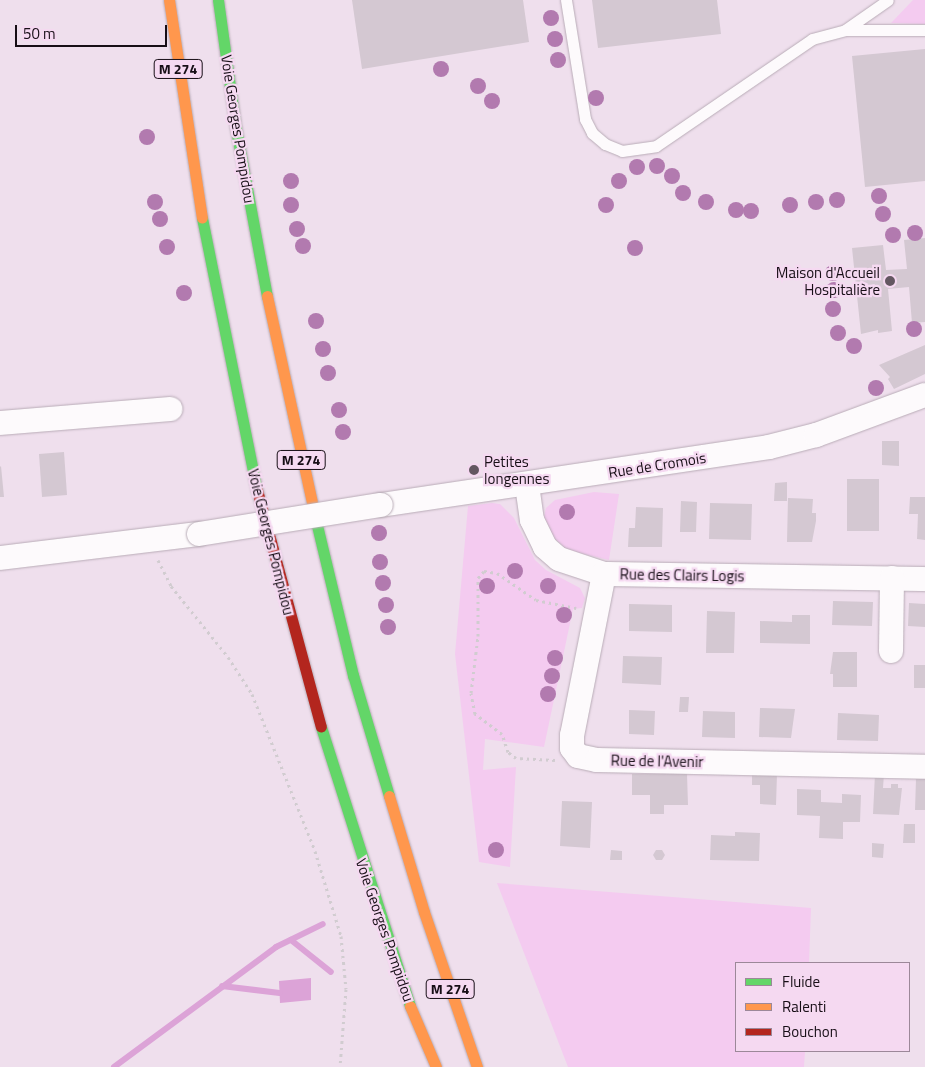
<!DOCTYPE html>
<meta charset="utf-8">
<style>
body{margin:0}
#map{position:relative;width:925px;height:1067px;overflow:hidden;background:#efdfed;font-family:"Titillium Web",sans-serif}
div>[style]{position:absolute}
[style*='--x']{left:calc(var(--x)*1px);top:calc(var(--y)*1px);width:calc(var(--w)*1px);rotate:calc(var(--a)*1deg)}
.green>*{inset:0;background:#f4cbf0}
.water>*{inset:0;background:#dca3d7}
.stream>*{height:6px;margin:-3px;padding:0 3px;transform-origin:3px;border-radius:3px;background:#dca3d7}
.building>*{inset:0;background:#d4c8d2}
.path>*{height:3px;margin-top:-1.5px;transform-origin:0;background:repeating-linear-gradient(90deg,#d1ccd0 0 2.5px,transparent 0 6.5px)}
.roads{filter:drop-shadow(0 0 1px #b9acb7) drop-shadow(0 0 1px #b9acb7)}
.lane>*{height:11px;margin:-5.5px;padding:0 5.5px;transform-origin:5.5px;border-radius:5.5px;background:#fdfafc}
.street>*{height:24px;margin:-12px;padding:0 12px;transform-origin:12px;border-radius:12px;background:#fdfafc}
.fast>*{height:11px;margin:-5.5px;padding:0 5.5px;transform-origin:5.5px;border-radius:5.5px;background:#63d668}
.slow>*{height:11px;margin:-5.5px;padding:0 5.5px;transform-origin:5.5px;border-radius:5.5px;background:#ff974d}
.jam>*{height:11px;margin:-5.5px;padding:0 5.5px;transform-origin:5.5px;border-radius:5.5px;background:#b3261e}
.bridges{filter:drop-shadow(0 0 1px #b9acb7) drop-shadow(0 0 1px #b9acb7)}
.street-bridge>*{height:24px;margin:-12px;padding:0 12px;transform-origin:12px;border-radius:12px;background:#fdfafc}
.trees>*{width:16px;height:16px;margin:-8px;border-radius:50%;background:#b27aaf}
.dots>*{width:14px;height:14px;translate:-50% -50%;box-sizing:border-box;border:2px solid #f5d9f1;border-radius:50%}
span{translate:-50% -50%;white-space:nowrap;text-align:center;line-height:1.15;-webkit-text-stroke:4.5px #f5d9f1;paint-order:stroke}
.shield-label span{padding:1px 4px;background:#f5d9f1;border:1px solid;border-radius:4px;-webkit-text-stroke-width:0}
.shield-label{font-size:14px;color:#170e16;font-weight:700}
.street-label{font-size:15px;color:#170e16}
.poi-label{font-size:15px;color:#170e16}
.right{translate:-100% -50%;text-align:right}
.left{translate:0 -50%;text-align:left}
.legend{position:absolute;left:735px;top:962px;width:175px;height:90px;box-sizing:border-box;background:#f5d9f1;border:1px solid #9c8899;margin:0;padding:6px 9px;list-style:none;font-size:15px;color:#170e16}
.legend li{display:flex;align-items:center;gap:10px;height:25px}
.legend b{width:25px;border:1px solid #9c8899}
.scale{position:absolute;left:15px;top:25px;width:152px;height:22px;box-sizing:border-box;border:2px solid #170e16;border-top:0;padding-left:6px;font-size:15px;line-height:18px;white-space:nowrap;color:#170e16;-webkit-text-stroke:4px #f5d9f1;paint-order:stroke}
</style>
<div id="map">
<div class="green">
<i style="clip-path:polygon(913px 0,925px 0,925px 24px,891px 23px)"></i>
<i style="clip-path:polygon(594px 492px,619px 494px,609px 560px,567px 550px,553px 537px,544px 517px,546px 508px,555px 500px)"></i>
<i style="clip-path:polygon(492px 503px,500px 504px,514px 518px,535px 560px,546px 570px,580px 588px,585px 598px,582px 608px,573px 609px,544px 747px,485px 739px,483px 770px,516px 767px,510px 867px,479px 862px,455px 654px,468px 506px)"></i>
<i style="clip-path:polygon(497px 883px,811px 908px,809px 963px,736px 963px,736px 1051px,805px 1051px,804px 1067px,568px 1067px)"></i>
</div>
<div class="water">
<i style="clip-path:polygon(311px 978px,311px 1000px,280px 1003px,279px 981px)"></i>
</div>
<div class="stream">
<i style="--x:291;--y:940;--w:51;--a:38.7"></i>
<i style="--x:222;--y:986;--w:58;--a:6.9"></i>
<i style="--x:114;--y:1067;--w:202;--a:-36.5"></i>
<i style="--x:276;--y:947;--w:52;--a:-26.1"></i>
</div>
<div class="building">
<i style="clip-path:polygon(352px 0,523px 0,529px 42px,362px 69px)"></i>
<i style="clip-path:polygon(592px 0,717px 0,721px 34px,598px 48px)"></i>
<i style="clip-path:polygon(925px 49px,925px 181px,865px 187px,852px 56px)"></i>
<i style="clip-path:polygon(925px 238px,925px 322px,912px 323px,909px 287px,888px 289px,892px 331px,878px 333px,878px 330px,861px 334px,852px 248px,883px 245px,886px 270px,907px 269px,904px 240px)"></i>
<i style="clip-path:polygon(925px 345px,925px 374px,894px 389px,888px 379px,890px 377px,879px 365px)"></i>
<i style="clip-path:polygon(882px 441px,899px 441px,899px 466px,882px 465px)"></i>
<i style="clip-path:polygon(64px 452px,67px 495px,42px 497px,39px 454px)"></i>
<i style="clip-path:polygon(1px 466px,4px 497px,0 497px,0 467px)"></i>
<i style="clip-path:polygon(478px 467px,479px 472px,469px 474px,468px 468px)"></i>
<i style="clip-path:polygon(847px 479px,879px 479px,879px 531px,847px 531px)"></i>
<i style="clip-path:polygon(787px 482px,787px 501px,774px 501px,775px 483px)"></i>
<i style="clip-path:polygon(910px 497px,925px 497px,925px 540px,917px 539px,918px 514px,909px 514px)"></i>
<i style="clip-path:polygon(788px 498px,813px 499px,812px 513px,816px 513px,816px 521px,812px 542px,787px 542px)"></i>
<i style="clip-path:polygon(681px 501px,697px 502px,696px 532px,680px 532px)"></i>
<i style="clip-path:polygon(710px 503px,752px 504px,751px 540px,709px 539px)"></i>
<i style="clip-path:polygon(636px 507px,663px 508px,662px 547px,628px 547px,629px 528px,635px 528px)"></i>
<i style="clip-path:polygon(833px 601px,873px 602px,872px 626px,832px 625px)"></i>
<i style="clip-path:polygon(909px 603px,925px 604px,925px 627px,908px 626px)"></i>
<i style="clip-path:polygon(629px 604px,672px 605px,672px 632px,629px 631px)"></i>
<i style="clip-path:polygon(707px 611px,735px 612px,734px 653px,706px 653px)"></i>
<i style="clip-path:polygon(792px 615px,810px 615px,810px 644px,760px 643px,760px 621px,792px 622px)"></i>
<i style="clip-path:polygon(833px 652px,857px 652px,857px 687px,833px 687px,833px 674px,830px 674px)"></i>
<i style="clip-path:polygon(623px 656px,662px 657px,661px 685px,622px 683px)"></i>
<i style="clip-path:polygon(914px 665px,925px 665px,925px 688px,914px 688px)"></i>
<i style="clip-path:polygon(680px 697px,689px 697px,688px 712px,679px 712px)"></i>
<i style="clip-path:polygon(760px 708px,795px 709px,791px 738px,759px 737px)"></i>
<i style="clip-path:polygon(629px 710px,655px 711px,654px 735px,629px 734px)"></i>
<i style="clip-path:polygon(703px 711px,735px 712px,735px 738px,702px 737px)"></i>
<i style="clip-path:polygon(838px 713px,879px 715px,878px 741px,837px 740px)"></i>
<i style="clip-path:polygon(752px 772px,777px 774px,776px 805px,760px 804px,760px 785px,752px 785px)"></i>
<i style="clip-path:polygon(632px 774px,687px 774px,688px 805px,664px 805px,664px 814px,650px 814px,650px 795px,632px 795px)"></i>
<i style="clip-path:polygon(875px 774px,884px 774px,883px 788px,891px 788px,891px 784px,898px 784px,898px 788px,902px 788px,899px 815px,873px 814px)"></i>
<i style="clip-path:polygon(916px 779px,925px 779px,925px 810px,915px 810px)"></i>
<i style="clip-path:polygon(797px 789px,821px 790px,821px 802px,842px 803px,842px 794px,861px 795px,860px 822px,843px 822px,843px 839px,819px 838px,820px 816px,797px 815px)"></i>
<i style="clip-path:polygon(562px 801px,592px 802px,590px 848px,560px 846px)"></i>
<i style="clip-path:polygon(904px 824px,915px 824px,915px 843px,903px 843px)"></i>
<i style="clip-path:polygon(735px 832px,760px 833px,759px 861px,710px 860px,711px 835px,735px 836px)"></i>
<i style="clip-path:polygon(872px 843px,884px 844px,883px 858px,872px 857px)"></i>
<i style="clip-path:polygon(611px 850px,622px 851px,622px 860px,610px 860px)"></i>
<i style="clip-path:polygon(656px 850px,662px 850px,665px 855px,662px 860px,656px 860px,653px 855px)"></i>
</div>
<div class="path">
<i style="--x:158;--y:560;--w:29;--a:63"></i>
<i style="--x:171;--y:586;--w:91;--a:51.2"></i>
<i style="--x:228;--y:657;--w:44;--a:57"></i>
<i style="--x:252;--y:694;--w:169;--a:68.1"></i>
<i style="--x:315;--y:851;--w:89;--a:73"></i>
<i style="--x:341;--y:936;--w:53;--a:84.6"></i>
<i style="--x:346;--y:989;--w:78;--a:94.4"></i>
<i style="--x:555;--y:760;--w:39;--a:-177"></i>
<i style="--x:516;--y:758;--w:10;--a:-143"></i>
<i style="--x:508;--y:752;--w:19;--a:-108"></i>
<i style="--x:502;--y:734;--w:34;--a:-143"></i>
<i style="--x:475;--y:714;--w:21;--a:-101"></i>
<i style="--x:471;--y:693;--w:57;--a:-83"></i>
<i style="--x:478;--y:636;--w:58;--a:-90"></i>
<i style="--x:478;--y:578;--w:9;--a:-49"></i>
<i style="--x:484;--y:571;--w:13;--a:9"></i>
<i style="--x:497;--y:573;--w:47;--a:34.7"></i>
<i style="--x:536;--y:600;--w:41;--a:11.3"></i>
</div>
<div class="roads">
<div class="lane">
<i style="--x:566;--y:0;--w:121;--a:80.9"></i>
<i style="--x:585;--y:119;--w:16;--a:63"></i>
<i style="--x:592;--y:133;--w:17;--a:40"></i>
<i style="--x:605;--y:144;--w:18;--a:22"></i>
<i style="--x:622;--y:151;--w:34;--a:-8"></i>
<i style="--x:656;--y:146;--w:189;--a:-34.4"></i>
<i style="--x:812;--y:39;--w:34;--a:-15"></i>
<i style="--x:845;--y:30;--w:52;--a:-34.9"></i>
<i style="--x:847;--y:30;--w:78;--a:0"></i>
</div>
<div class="street">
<i style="--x:0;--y:423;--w:171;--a:-4.7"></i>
<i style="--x:527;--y:485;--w:35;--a:82"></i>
<i style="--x:532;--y:520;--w:30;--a:64"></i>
<i style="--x:545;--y:547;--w:18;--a:41"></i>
<i style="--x:559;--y:559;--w:47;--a:18.4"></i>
<i style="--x:604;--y:574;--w:321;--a:0.9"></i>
<i style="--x:381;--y:505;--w:392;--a:-8.5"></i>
<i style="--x:769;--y:447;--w:49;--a:-14.3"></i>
<i style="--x:816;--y:435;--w:116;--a:-20.2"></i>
<i style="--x:0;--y:558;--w:200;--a:-6.9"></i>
<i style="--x:604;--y:574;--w:164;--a:101.2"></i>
<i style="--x:572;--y:735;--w:13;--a:90"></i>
<i style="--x:572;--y:748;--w:10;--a:53"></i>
<i style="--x:578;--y:756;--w:19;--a:12"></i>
<i style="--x:597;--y:760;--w:328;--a:1.2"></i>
<i style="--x:891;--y:651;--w:73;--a:-89.2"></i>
</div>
<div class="fast">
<i style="--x:218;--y:0;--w:130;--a:82.1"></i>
<i style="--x:236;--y:129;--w:170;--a:79.5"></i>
<i style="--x:202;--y:218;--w:278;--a:78.6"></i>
<i style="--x:315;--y:517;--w:163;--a:76.5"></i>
<i style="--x:353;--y:675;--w:126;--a:73.4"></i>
<i style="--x:321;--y:727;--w:293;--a:72.3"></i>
</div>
<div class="slow">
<i style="--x:169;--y:0;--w:220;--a:81.4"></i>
<i style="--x:267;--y:296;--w:226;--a:77.7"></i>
<i style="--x:389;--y:796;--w:121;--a:73.2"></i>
<i style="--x:424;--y:912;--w:164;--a:71.1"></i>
<i style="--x:410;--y:1006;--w:66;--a:66.9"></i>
</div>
<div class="jam">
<i style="--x:257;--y:490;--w:245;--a:74.9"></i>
</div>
</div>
<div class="bridges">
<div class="street-bridge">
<i style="--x:199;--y:534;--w:184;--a:-9.1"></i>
</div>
</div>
<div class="trees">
<i style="left:551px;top:18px"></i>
<i style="left:555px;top:39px"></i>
<i style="left:558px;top:60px"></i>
<i style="left:441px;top:69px"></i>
<i style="left:478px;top:86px"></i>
<i style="left:596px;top:98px"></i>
<i style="left:492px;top:101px"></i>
<i style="left:147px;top:137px"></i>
<i style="left:657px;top:166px"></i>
<i style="left:637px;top:167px"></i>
<i style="left:672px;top:176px"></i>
<i style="left:291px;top:181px"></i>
<i style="left:619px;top:181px"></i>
<i style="left:683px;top:193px"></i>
<i style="left:879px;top:196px"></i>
<i style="left:837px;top:200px"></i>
<i style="left:155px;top:202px"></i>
<i style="left:706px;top:202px"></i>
<i style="left:816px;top:202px"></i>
<i style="left:291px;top:205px"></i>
<i style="left:606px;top:205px"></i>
<i style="left:790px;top:205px"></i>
<i style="left:736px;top:210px"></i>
<i style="left:751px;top:211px"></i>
<i style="left:883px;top:214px"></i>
<i style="left:160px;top:219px"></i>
<i style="left:297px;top:229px"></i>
<i style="left:915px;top:233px"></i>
<i style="left:893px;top:235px"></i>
<i style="left:303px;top:246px"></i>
<i style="left:167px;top:247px"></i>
<i style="left:635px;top:248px"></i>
<i style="left:833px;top:273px"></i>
<i style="left:834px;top:290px"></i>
<i style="left:184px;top:293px"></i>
<i style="left:833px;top:309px"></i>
<i style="left:316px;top:321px"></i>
<i style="left:914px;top:329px"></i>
<i style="left:838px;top:333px"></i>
<i style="left:854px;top:346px"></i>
<i style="left:323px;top:349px"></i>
<i style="left:328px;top:373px"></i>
<i style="left:876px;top:388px"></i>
<i style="left:339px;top:410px"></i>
<i style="left:343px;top:432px"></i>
<i style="left:567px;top:512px"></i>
<i style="left:379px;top:533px"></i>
<i style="left:380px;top:562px"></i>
<i style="left:515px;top:571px"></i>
<i style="left:383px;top:583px"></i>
<i style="left:487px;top:586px"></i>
<i style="left:548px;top:586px"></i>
<i style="left:386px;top:605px"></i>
<i style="left:564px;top:615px"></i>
<i style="left:388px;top:627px"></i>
<i style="left:555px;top:658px"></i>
<i style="left:552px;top:676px"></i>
<i style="left:548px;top:694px"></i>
<i style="left:496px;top:850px"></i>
</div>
<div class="dots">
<i style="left:890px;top:281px;background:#635761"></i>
<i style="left:474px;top:470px;background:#635761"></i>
</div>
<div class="shield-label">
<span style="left:178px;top:69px">M 274</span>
<span style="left:301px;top:460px">M 274</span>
<span style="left:450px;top:989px">M 274</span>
</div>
<div class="street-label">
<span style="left:238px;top:129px;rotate:81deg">Voie Georges Pompidou</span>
<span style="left:657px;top:465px;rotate:-9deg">Rue de Cromois</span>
<span style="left:271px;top:542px;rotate:76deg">Voie Georges Pompidou</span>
<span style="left:682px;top:575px;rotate:1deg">Rue des Clairs Logis</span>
<span style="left:657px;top:761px;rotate:1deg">Rue de l'Avenir</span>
<span style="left:385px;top:930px;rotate:71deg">Voie Georges Pompidou</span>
</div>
<div class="poi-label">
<span class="right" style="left:880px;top:281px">Maison d'Accueil<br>Hospitalière</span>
<span class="left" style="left:484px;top:470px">Petites<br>longennes</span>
</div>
<ul class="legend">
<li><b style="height:6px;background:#63d668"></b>Fluide</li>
<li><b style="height:6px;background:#ff974d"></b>Ralenti</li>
<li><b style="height:6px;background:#b3261e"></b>Bouchon</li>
</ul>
<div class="scale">50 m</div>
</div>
